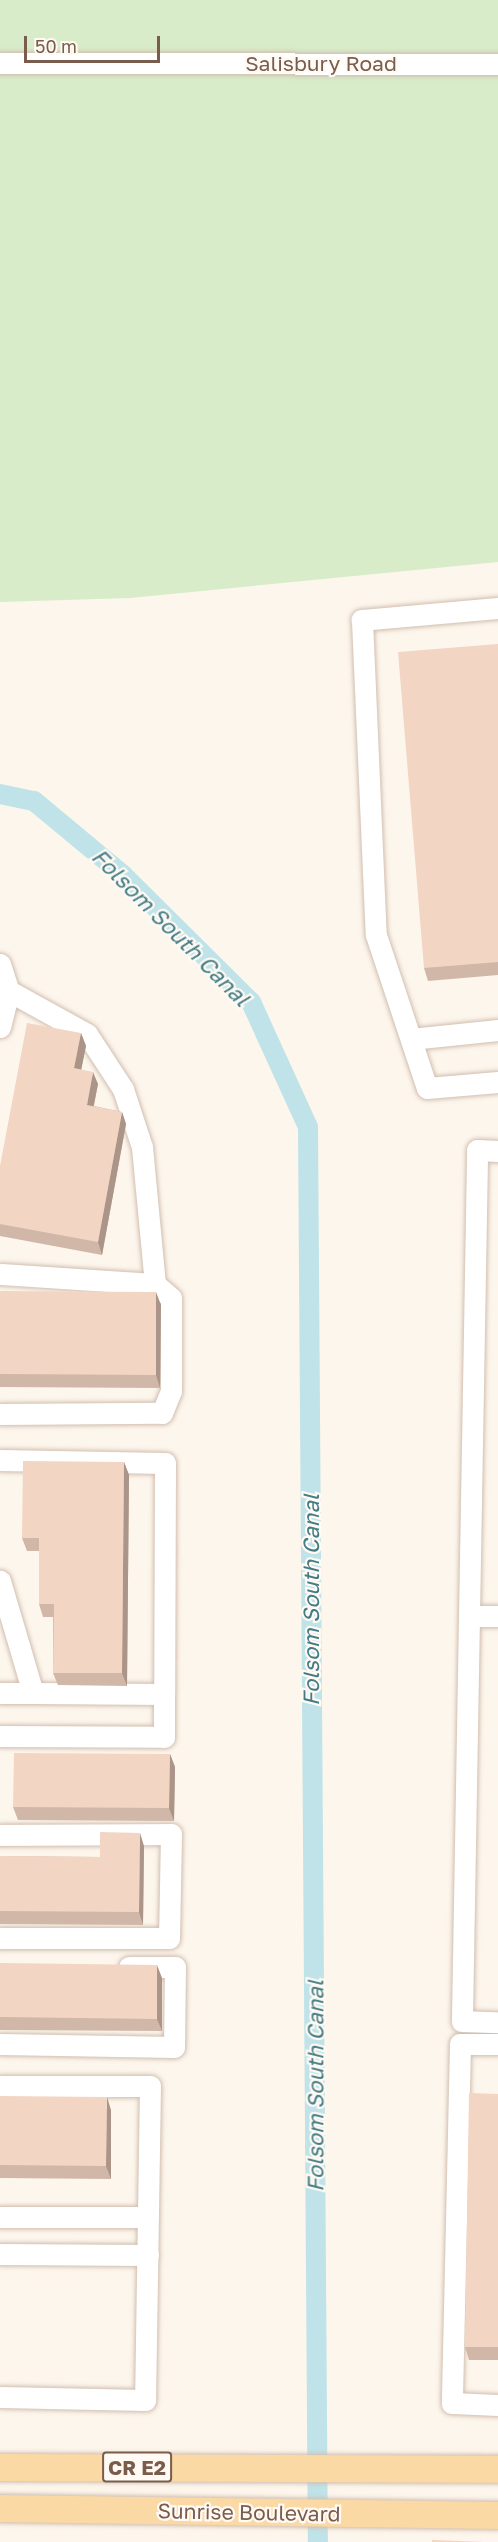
<!DOCTYPE html>
<style>
body{margin:0}
#map{position:relative;width:498px;height:2542px;overflow:hidden;background:#fdf6ec;font-family:"Golos Text",sans-serif}
div>[style]{position:absolute}
[style*='--x']{left:calc(var(--x)*1px);top:calc(var(--y)*1px);width:calc(var(--w)*1px);rotate:calc(var(--a)*1deg)}
.green>*{inset:0;background:#d8ecc9}
.canal>*{height:20px;margin:-10px;padding:0 10px;transform-origin:10px;border-radius:10px;background:#bfe3e8}
.roads{filter:drop-shadow(0 0 2px #d1beb0) drop-shadow(0 0 2px #d1beb0)}
.minor>*{height:21px;margin:-10.5px;padding:0 10.5px;transform-origin:10.5px;border-radius:10.5px;background:#fff}
.major>*{height:27px;margin:-13.5px;padding:0 13.5px;transform-origin:13.5px;border-radius:13.5px;background:#fbd9a5}
.wall>*{inset:0;background:#d1b7a8}
.shaded-wall>*{inset:0;background:#aa9588}
.building>*{inset:0;background:#f3d5c3}
span{translate:-50% -50%;white-space:nowrap;text-align:center;line-height:1.15;-webkit-text-stroke:4.5px #fffaf3;paint-order:stroke}
.shield-label span{padding:2px 4px;background:#fffaf3;border:2px solid;border-radius:4px;-webkit-text-stroke-width:0}
.shield-label{font-size:20px;color:#7a5c4d;font-weight:700}
.street-label{font-size:21px;color:#7a5c4d}
.water-label{font-size:22px;color:#437c86;font-style:italic}
.scale{position:absolute;left:24px;top:36px;width:136px;height:27px;box-sizing:border-box;border:3px solid #7a5c4d;border-top:0;padding-left:8px;font-size:18px;line-height:21px;white-space:nowrap;color:#7a5c4d;-webkit-text-stroke:4px #fffaf3;paint-order:stroke}
</style>
<div id="map">
<div class="green">
<i style="clip-path:polygon(0 0,498px 0,498px 562px,130px 598px,0 602px)"></i>
</div>
<div class="canal">
<i style="--x:0;--y:794;--w:35;--a:12"></i>
<i style="--x:34;--y:801;--w:116;--a:39.7"></i>
<i style="--x:123;--y:875;--w:180;--a:44.8"></i>
<i style="--x:251;--y:1002;--w:137;--a:65.5"></i>
<i style="--x:308;--y:1127;--w:1415;--a:89.6"></i>
</div>
<div class="roads">
<div class="minor">
<i style="--x:0;--y:63;--w:498;--a:0.1"></i>
<i style="--x:498;--y:608;--w:137;--a:175"></i>
<i style="--x:362;--y:620;--w:315;--a:87.5"></i>
<i style="--x:376;--y:935;--w:161;--a:71.6"></i>
<i style="--x:427;--y:1088;--w:71;--a:-4.8"></i>
<i style="--x:0;--y:964;--w:28;--a:72"></i>
<i style="--x:0;--y:1027;--w:37;--a:-76"></i>
<i style="--x:9;--y:991;--w:89;--a:28.9"></i>
<i style="--x:87;--y:1034;--w:66;--a:56.8"></i>
<i style="--x:123;--y:1089;--w:61;--a:71.9"></i>
<i style="--x:142;--y:1147;--w:138;--a:84.6"></i>
<i style="--x:155;--y:1284;--w:155;--a:-176.3"></i>
<i style="--x:411;--y:1039;--w:87;--a:-5.9"></i>
<i style="--x:0;--y:1414;--w:162;--a:-0.4"></i>
<i style="--x:162;--y:1413;--w:24;--a:-68"></i>
<i style="--x:171;--y:1391;--w:93;--a:-90"></i>
<i style="--x:171;--y:1298;--w:21;--a:-139"></i>
<i style="--x:0;--y:1460;--w:165;--a:1"></i>
<i style="--x:165;--y:1463;--w:231;--a:90.2"></i>
<i style="--x:164;--y:1694;--w:131;--a:-179.6"></i>
<i style="--x:33;--y:1693;--w:117;--a:-106.4"></i>
<i style="--x:469;--y:1616;--w:466;--a:-89"></i>
<i style="--x:477;--y:1150;--w:21;--a:3"></i>
<i style="--x:498;--y:1616;--w:29;--a:180"></i>
<i style="--x:469;--y:1616;--w:405;--a:91"></i>
<i style="--x:462;--y:2021;--w:36;--a:2"></i>
<i style="--x:0;--y:1693;--w:33;--a:0"></i>
<i style="--x:0;--y:1736;--w:164;--a:0.3"></i>
<i style="--x:164;--y:1737;--w:43;--a:-90"></i>
<i style="--x:0;--y:1835;--w:171;--a:-0.3"></i>
<i style="--x:171;--y:1834;--w:104;--a:91.1"></i>
<i style="--x:169;--y:1938;--w:169;--a:180"></i>
<i style="--x:0;--y:2044;--w:174;--a:1"></i>
<i style="--x:174;--y:2047;--w:80;--a:-89.3"></i>
<i style="--x:175;--y:1967;--w:46;--a:180"></i>
<i style="--x:498;--y:2044;--w:38;--a:180"></i>
<i style="--x:460;--y:2044;--w:359;--a:91.3"></i>
<i style="--x:452;--y:2403;--w:46;--a:2.5"></i>
<i style="--x:0;--y:2086;--w:150;--a:0"></i>
<i style="--x:150;--y:2086;--w:314;--a:90.9"></i>
<i style="--x:145;--y:2400;--w:145;--a:-178.8"></i>
<i style="--x:0;--y:2217;--w:148;--a:0"></i>
<i style="--x:0;--y:2254;--w:148;--a:0.4"></i>
</div>
<div class="major">
<i style="--x:0;--y:2467;--w:498;--a:0.2"></i>
<i style="--x:0;--y:2508;--w:498;--a:0.8"></i>
</div>
</div>
<div class="wall">
<i style="clip-path:polygon(498px 644px,498px 975px,428px 981px,424px 968px)"></i>
<i style="clip-path:polygon(81px 1033px,86px 1046px,81px 1069px,98px 1084px,94px 1106px,122px 1112px,126px 1124px,102px 1255px,0 1236px,0 1166px)"></i>
<i style="clip-path:polygon(0 1291px,161px 1305px,160px 1388px,0 1387px)"></i>
<i style="clip-path:polygon(124px 1462px,129px 1475px,127px 1686px,58px 1685px,53px 1673px,53px 1617px,43px 1617px,39px 1604px,39px 1551px,27px 1551px,22px 1538px)"></i>
<i style="clip-path:polygon(170px 1754px,175px 1767px,174px 1821px,18px 1820px,13px 1807px)"></i>
<i style="clip-path:polygon(144px 1846px,143px 1925px,0 1924px,0 1856px,100px 1857px)"></i>
<i style="clip-path:polygon(0 1963px,162px 1978px,162px 2031px,0 2030px)"></i>
<i style="clip-path:polygon(498px 2094px,498px 2360px,469px 2360px,465px 2347px)"></i>
<i style="clip-path:polygon(0 2096px,111px 2110px,111px 2179px,0 2178px)"></i>
</div>
<div class="shaded-wall">
<i style="clip-path:polygon(81px 1033px,86px 1046px,79px 1081px,74px 1068px)"></i>
<i style="clip-path:polygon(93px 1072px,98px 1084px,91px 1118px,87px 1105px)"></i>
<i style="clip-path:polygon(122px 1112px,126px 1124px,102px 1255px,98px 1242px)"></i>
<i style="clip-path:polygon(156px 1292px,161px 1305px,160px 1388px,156px 1375px)"></i>
<i style="clip-path:polygon(124px 1462px,129px 1475px,127px 1686px,122px 1673px)"></i>
<i style="clip-path:polygon(170px 1754px,175px 1767px,174px 1821px,169px 1808px)"></i>
<i style="clip-path:polygon(140px 1833px,144px 1846px,143px 1925px,139px 1912px)"></i>
<i style="clip-path:polygon(157px 1965px,162px 1978px,162px 2031px,157px 2019px)"></i>
<i style="clip-path:polygon(107px 2097px,111px 2110px,111px 2179px,106px 2166px)"></i>
</div>
<div class="building">
<i style="clip-path:polygon(498px 644px,498px 962px,424px 968px,398px 652px)"></i>
<i style="clip-path:polygon(27px 1023px,81px 1033px,74px 1068px,93px 1072px,87px 1105px,122px 1112px,98px 1242px,0 1224px,0 1166px)"></i>
<i style="clip-path:polygon(0 1291px,156px 1292px,156px 1375px,0 1374px)"></i>
<i style="clip-path:polygon(23px 1461px,124px 1462px,122px 1673px,53px 1673px,54px 1604px,39px 1604px,39px 1538px,22px 1538px)"></i>
<i style="clip-path:polygon(14px 1753px,170px 1754px,169px 1808px,13px 1807px)"></i>
<i style="clip-path:polygon(100px 1832px,140px 1833px,139px 1912px,0 1911px,0 1856px,100px 1857px)"></i>
<i style="clip-path:polygon(0 1963px,157px 1965px,157px 2019px,0 2017px)"></i>
<i style="clip-path:polygon(469px 2093px,498px 2094px,498px 2347px,465px 2347px)"></i>
<i style="clip-path:polygon(0 2096px,107px 2097px,106px 2166px,0 2165px)"></i>
<i style="clip-path:polygon(432px 2540px,485px 2542px,432px 2542px)"></i>
</div>
<div class="shield-label">
<span style="left:137px;top:2467px">CR E2</span>
</div>
<div class="street-label">
<span style="left:321px;top:63px">Salisbury Road</span>
<span style="left:249px;top:2512px;rotate:1deg">Sunrise Boulevard</span>
</div>
<div class="water-label">
<span style="left:171px;top:927px;rotate:45deg">Folsom South Canal</span>
<span style="left:311px;top:1600px;rotate:-90deg">Folsom South Canal</span>
<span style="left:315px;top:2086px;rotate:-90deg">Folsom South Canal</span>
</div>
<div class="scale">50 m</div>
</div>
